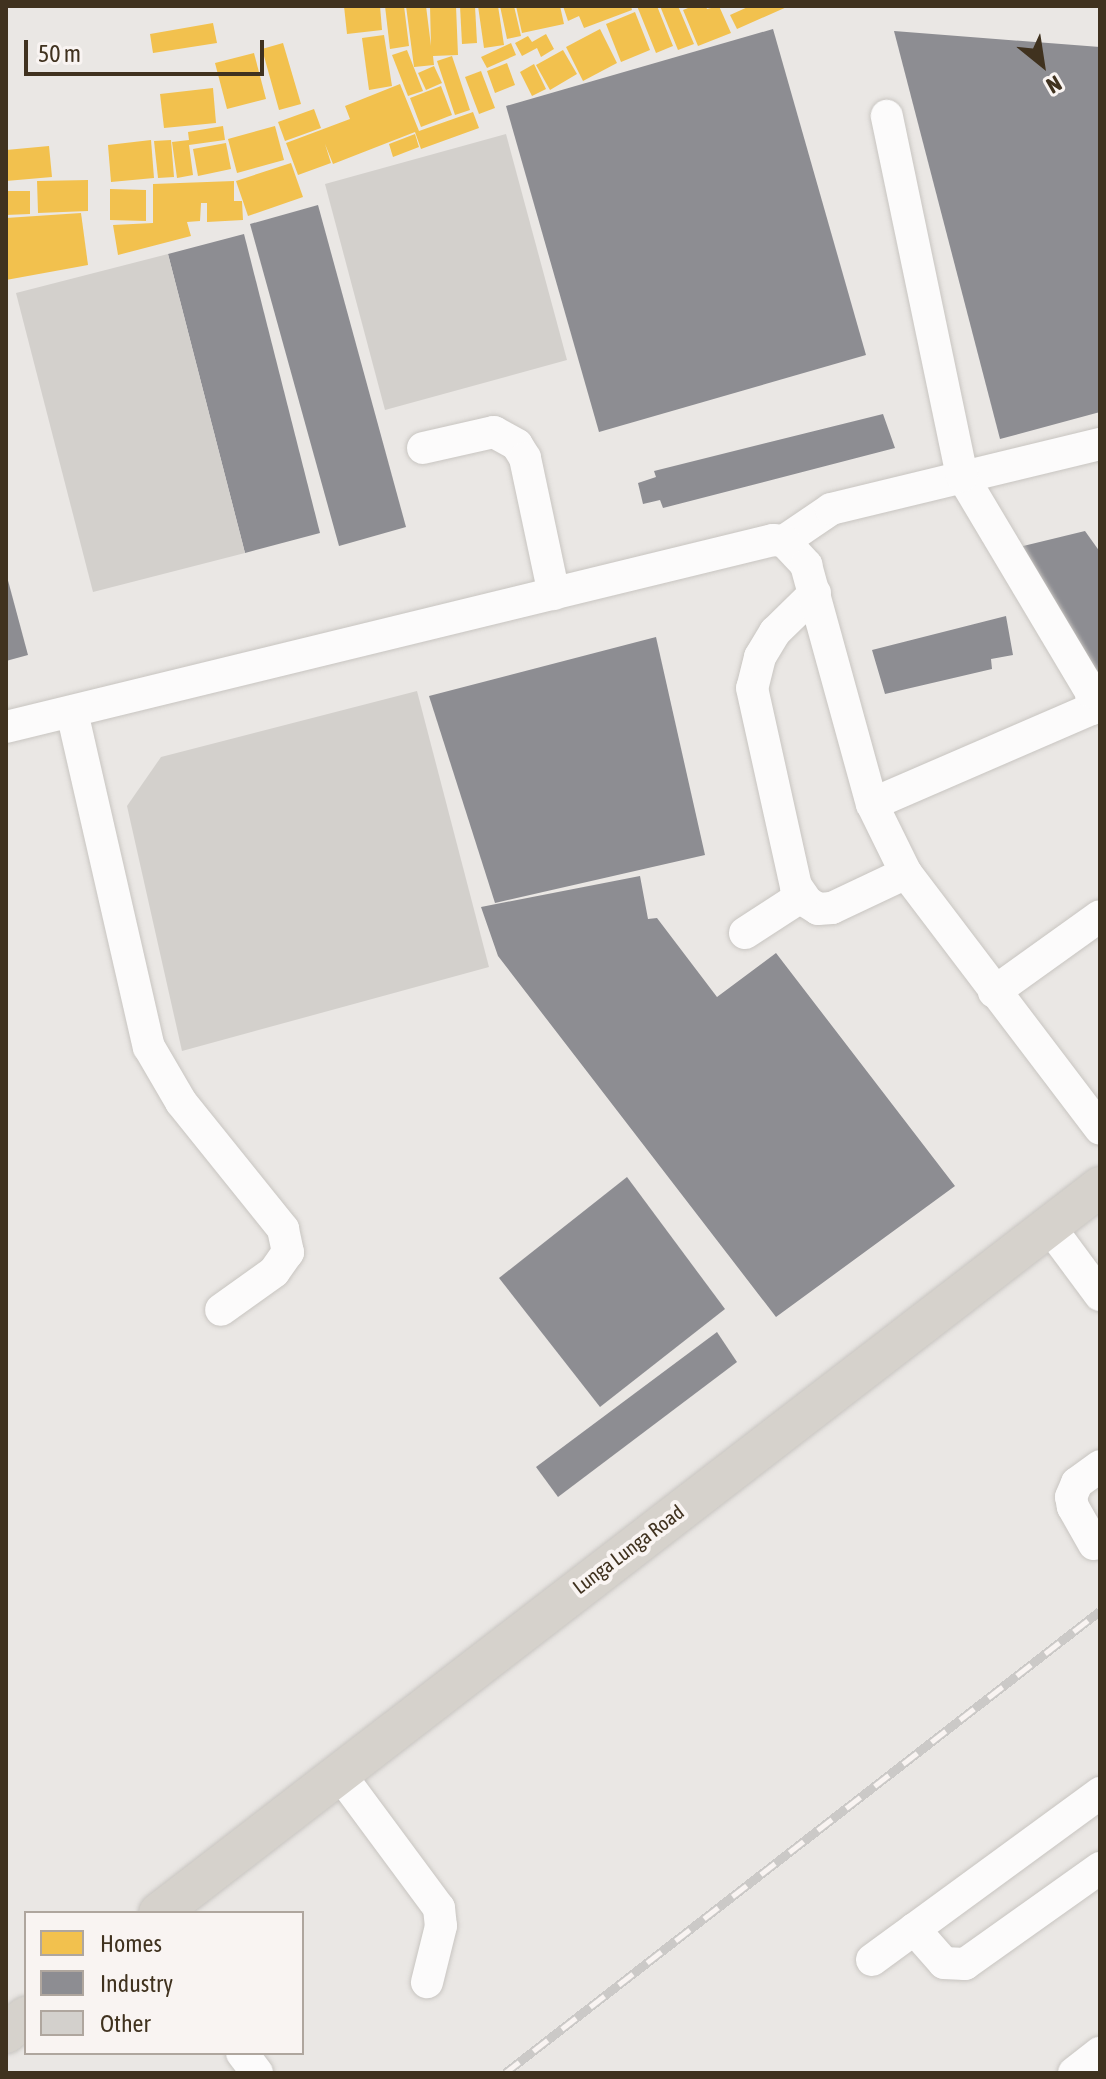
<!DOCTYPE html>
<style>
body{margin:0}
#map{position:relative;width:1106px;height:2079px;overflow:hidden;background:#eae7e4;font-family:"Asap Condensed",sans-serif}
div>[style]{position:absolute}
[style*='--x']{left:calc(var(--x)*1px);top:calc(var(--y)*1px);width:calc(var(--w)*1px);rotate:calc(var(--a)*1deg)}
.homes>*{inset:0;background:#f2c14e}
.industry>*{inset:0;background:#8d8d92}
.building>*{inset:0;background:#d3d0cc}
.roads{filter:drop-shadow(0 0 2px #c8c5c1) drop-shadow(0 0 2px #c8c5c1)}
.minor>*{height:32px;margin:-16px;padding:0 16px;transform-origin:16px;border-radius:16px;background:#fcfbfb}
.major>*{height:40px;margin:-20px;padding:0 20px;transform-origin:20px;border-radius:20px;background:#d6d2cc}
.rail>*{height:9px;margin-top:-4.5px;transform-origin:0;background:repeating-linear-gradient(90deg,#f9f4f2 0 18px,#cbc9c7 0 36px);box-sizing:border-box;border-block:2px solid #cbc9c7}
span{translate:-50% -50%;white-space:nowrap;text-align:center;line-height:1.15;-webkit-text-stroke:8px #f9f4f2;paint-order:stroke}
.street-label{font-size:20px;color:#40321f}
.frame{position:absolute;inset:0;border:8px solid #40321f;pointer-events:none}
.legend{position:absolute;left:24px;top:1911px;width:280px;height:144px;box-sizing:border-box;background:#f9f4f2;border:2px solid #afa69e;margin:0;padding:10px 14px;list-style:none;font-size:24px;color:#40321f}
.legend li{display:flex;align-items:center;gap:16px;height:40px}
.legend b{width:40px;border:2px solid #afa69e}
.north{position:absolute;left:1002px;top:24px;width:80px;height:80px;-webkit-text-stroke:6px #f9f4f2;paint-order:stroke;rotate:150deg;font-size:22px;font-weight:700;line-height:32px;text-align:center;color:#40321f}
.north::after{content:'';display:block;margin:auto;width:28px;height:36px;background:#40321f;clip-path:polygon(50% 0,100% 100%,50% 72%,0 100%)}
.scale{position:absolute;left:24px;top:40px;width:240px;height:36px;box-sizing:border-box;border:4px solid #40321f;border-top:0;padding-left:10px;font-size:24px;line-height:28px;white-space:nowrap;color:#40321f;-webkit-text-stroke:6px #f9f4f2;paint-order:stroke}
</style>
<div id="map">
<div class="homes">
<i style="clip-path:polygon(344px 6px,380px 6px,382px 30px,347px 34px)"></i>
<i style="clip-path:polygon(385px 6px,404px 6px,409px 46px,390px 49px)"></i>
<i style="clip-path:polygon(406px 6px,426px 6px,431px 46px,430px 6px,456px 6px,458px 55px,433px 56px,434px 65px,414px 67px)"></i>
<i style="clip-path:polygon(460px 6px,475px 6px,477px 43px,462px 44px)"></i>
<i style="clip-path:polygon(478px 6px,498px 6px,504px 45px,484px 48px)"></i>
<i style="clip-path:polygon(500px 6px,514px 6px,521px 36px,507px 39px)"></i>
<i style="clip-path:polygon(516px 6px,560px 6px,564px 24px,522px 33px)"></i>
<i style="clip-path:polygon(563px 6px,631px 6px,632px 10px,584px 28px,579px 16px,568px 21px)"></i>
<i style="clip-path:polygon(637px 6px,657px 6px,673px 46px,656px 53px)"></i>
<i style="clip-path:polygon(660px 6px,678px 6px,694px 44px,678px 50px)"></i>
<i style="clip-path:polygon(693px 6px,706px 6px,707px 9px,719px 6px,731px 33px,698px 46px,683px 10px)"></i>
<i style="clip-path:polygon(750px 6px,789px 6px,737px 29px,730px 15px)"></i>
<i style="clip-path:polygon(635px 12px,650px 50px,621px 62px,606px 24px)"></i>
<i style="clip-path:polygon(213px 23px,217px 43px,153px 53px,150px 34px)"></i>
<i style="clip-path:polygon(600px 29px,617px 63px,583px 81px,566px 47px)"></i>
<i style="clip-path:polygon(546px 34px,554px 49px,541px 57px,537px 48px,522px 56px,515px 43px,528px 36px,532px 42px)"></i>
<i style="clip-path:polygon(384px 35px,392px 86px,369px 90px,362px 38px)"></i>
<i style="clip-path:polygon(283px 43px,301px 104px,279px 110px,262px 49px)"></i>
<i style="clip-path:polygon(511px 43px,516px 55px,487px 68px,481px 57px)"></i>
<i style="clip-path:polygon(407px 50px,423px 91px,408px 96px,392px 55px)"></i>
<i style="clip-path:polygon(563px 50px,577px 74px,550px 90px,536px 65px)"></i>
<i style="clip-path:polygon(254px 53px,266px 99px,227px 109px,215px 63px)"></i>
<i style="clip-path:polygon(452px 56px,470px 110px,455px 115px,437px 61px)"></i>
<i style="clip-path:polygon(507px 63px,515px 85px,495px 93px,487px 71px)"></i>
<i style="clip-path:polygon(534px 64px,546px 89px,532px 96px,520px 72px)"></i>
<i style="clip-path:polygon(434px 66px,442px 83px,426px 90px,418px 73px)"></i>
<i style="clip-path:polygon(481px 71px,495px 108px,479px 114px,465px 77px)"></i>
<i style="clip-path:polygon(400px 84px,419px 131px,473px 112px,479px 128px,421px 149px,415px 132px,333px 164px,325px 144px,331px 163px,298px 175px,286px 143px,350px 119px,345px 106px)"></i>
<i style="clip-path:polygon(441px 86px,452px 115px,421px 127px,410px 98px)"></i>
<i style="clip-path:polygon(213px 88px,216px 123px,164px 128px,160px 94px)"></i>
<i style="clip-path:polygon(314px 109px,321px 128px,285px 141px,278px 122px)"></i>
<i style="clip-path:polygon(223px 126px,225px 140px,189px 145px,193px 175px,177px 178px,172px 142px,189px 140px,188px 132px)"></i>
<i style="clip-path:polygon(275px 126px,284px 160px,237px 173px,228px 139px)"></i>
<i style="clip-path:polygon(415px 134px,419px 147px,393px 157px,389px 144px)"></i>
<i style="clip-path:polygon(151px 140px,154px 178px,111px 182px,108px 145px)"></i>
<i style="clip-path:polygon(171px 140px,174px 177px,158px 178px,154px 141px)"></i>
<i style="clip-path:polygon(226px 143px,231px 169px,198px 176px,193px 149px)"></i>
<i style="clip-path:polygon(49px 146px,52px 177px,6px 181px,6px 150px)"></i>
<i style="clip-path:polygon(291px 163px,303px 197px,248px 216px,236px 181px)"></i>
<i style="clip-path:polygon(88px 180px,88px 211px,38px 213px,37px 181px)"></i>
<i style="clip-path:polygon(234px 181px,234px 201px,242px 201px,243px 220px,207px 222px,207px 203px,201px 203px,200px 221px,187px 222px,191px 236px,118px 255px,113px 225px,153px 223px,153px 184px)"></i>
<i style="clip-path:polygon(110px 189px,146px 190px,146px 221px,110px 220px)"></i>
<i style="clip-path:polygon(6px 191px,30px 191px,30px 214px,6px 215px)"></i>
<i style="clip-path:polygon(81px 213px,88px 265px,6px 280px,6px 218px)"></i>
</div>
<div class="industry">
<i style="clip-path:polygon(773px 29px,866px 355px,599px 432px,506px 106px)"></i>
<i style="clip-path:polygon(894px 31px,1100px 47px,1100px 412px,1000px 439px)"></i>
<i style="clip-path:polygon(318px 205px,406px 527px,339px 546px,250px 224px)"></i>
<i style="clip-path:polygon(244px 234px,320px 533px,245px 553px,168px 254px)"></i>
<i style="clip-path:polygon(883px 414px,895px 448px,663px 508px,660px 500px,643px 504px,638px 483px,656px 477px,654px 471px)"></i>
<i style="clip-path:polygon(1085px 531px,1100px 552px,1100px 675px,1007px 550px)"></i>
<i style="clip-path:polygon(6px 573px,28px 655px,6px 661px)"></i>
<i style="clip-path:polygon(1006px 616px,1013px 655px,991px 659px,992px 669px,885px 694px,872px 650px)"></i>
<i style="clip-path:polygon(656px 637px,705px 855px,495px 903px,429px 696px)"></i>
<i style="clip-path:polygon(640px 876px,648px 919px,657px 918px,717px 997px,776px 953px,955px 1186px,776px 1317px,498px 956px,481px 907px)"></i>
<i style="clip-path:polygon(627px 1177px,725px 1309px,600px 1407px,499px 1278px)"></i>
<i style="clip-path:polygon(717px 1332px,737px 1362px,558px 1497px,536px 1467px)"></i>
</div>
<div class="building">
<i style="clip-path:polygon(506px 134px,567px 360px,385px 410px,325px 184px)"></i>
<i style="clip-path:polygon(168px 254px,245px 553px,93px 592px,16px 293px)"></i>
<i style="clip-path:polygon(417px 691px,489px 967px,182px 1051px,127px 806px,161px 757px)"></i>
</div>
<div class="roads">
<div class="minor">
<i style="--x:423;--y:448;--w:73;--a:-12.7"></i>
<i style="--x:494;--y:432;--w:26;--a:29"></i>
<i style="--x:517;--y:445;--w:15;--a:58"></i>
<i style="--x:525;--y:458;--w:139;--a:78"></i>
<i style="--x:784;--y:541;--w:57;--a:-34.2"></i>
<i style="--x:831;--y:509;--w:277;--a:-13.6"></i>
<i style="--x:815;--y:593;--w:56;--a:135.7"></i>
<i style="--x:775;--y:632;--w:29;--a:121"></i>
<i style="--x:760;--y:657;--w:32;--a:104"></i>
<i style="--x:752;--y:688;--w:203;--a:77.5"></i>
<i style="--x:796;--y:886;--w:19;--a:55"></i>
<i style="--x:807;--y:902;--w:13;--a:32"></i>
<i style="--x:818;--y:909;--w:14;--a:-4"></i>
<i style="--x:832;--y:908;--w:82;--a:-25.3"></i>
<i style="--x:72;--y:712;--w:344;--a:77.1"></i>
<i style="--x:149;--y:1047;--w:64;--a:59.8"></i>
<i style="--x:181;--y:1102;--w:163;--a:51.2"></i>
<i style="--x:283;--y:1229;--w:24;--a:78"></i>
<i style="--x:288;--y:1252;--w:24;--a:125"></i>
<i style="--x:274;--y:1272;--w:65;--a:144.4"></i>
<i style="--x:6;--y:727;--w:789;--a:-13.7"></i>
<i style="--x:773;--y:540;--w:11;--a:5"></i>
<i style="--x:784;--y:541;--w:33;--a:47"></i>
<i style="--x:806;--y:565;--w:248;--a:74.6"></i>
<i style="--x:872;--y:804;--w:77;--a:63.8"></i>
<i style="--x:906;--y:873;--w:321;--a:52.8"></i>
<i style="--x:872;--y:804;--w:240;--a:-23.4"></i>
<i style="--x:1092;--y:709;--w:17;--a:-93"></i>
<i style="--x:1091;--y:692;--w:252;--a:-120.8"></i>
<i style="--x:962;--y:476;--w:368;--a:-101.8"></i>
<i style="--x:745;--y:933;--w:68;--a:-33"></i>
<i style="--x:994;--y:992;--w:130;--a:-35.6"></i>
<i style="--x:1049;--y:1226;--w:86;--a:53.5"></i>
<i style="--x:1094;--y:1544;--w:43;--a:-119.6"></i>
<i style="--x:1073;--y:1507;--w:10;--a:-101"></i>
<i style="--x:1071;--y:1497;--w:15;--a:-67"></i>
<i style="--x:1077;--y:1483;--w:29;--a:-36"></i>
<i style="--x:339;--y:1773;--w:168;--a:53.5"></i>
<i style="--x:439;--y:1908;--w:18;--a:84"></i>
<i style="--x:441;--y:1926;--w:58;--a:104"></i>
<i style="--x:914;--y:1929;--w:45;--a:48.6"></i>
<i style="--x:944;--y:1963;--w:21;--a:3"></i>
<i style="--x:965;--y:1964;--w:166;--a:-35.4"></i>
<i style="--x:872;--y:1960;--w:283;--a:-36.2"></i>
<i style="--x:242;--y:2053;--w:25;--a:53"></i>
<i style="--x:1074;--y:2073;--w:33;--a:-38"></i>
</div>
<div class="major">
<i style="--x:159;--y:1913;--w:1189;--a:-37.65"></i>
<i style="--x:6;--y:2033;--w:26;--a:-39"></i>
</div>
</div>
<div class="rail">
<i style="--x:505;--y:2073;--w:753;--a:-37.83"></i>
</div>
<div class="street-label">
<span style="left:628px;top:1549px;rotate:-37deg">Lunga Lunga Road</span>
</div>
<div class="frame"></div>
<ul class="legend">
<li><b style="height:22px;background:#f2c14e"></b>Homes</li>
<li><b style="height:22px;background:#8d8d92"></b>Industry</li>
<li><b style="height:22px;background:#d3d0cc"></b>Other</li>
</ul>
<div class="north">N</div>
<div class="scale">50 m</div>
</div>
